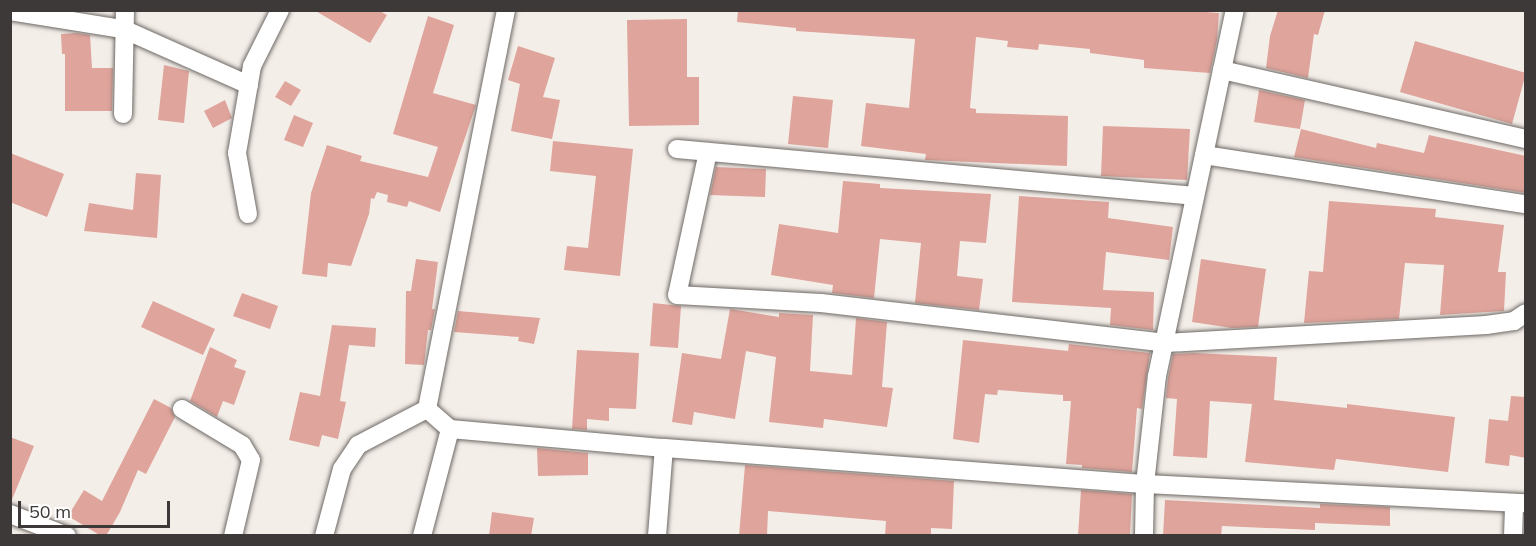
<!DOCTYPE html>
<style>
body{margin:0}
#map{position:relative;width:1536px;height:546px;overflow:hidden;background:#f4eee9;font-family:Mulish,sans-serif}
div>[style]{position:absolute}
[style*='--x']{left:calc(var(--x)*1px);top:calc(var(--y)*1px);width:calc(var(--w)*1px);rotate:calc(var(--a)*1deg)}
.building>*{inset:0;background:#dfa49b}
.roads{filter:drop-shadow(0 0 2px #6e6965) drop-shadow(0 0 2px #6e6965)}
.minor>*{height:18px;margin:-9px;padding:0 9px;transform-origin:9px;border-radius:9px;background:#fff}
span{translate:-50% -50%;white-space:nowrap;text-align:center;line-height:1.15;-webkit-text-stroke:5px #fff;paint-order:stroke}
.frame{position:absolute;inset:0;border:12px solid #3c3938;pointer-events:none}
.scale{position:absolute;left:18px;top:501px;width:152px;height:27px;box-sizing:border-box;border:3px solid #3c3938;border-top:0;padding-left:8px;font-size:18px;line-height:21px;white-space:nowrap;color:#3c3938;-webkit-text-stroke:4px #fff;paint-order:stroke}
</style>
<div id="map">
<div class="building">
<i style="clip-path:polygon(314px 10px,378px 10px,387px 15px,370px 43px)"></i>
<i style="clip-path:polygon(738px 10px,1180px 10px,1219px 13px,1217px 40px,1210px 73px,1144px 68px,1144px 60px,1090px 53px,1090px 49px,1039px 44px,1038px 50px,1007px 47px,1008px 41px,976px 37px,970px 108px,976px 109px,976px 113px,1068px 116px,1067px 166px,925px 160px,926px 154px,861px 146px,866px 103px,909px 108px,915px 39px,796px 31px,796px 28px,737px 22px)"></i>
<i style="clip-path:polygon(1278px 10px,1325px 10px,1318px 35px,1314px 34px,1308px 78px,1266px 68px,1270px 36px)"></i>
<i style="clip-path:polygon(428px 16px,454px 25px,433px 93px,476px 105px,440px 212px,409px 201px,407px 207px,387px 202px,388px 195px,377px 192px,374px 199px,371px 198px,369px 214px,351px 266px,328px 263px,327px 277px,302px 274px,311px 193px,327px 145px,362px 156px,360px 161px,428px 177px,438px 147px,393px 134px)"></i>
<i style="clip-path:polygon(687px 19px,687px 77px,699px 77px,699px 125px,629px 126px,627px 20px)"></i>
<i style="clip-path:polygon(76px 33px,90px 35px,92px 68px,113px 68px,112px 111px,65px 111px,65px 54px,62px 54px,61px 34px)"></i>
<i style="clip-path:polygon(1415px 41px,1526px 73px,1512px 124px,1400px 92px)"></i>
<i style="clip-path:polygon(518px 46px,555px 58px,543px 97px,560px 100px,552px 139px,511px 131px,520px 84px,508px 80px)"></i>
<i style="clip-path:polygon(164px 65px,189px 71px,184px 123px,158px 120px)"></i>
<i style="clip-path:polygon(285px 81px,301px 90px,291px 106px,275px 97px)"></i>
<i style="clip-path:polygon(1259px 90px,1305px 100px,1300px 129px,1254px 122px)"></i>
<i style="clip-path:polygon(793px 96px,833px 100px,828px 148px,788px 144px)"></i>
<i style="clip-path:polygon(225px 100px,232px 118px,213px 128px,204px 111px)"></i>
<i style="clip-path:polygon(294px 115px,313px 123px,303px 147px,284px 140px)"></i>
<i style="clip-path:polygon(1103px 126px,1190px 129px,1187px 180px,1101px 176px)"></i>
<i style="clip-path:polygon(1301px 129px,1376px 148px,1377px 143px,1424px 153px,1429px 135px,1526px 156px,1526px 193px,1294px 157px)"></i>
<i style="clip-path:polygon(553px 141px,633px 149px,620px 276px,564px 270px,567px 246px,588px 248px,596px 176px,550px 171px)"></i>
<i style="clip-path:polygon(10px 153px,64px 174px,47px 217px,10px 202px)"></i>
<i style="clip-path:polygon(716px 167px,766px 169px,765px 197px,710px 195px)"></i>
<i style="clip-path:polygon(136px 173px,161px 175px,157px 238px,84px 231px,89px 203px,133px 210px)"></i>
<i style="clip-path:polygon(843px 181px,880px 184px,880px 188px,991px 194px,986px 243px,960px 241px,957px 276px,983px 279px,979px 310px,915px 303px,921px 243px,880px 239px,874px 298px,832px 293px,833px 285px,771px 275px,779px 224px,838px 233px)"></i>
<i style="clip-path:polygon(1019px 196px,1109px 202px,1108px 218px,1173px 227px,1169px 260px,1106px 252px,1103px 290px,1154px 292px,1153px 330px,1110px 325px,1111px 308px,1012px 302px)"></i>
<i style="clip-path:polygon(1329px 201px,1436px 209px,1435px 217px,1504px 225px,1498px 272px,1506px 272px,1504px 311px,1440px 315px,1444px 265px,1405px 263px,1399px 319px,1304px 323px,1309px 271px,1323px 272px)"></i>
<i style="clip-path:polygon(416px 259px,438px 262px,432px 309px,435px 309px,431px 330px,428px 330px,424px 365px,405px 364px,406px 291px,411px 291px)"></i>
<i style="clip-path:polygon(1201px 259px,1266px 269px,1258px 327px,1232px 328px,1192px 322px)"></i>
<i style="clip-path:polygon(242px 293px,278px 306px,270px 329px,233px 316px)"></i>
<i style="clip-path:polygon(153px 301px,215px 329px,203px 355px,141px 327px)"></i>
<i style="clip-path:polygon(653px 303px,681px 306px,678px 348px,650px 346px)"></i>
<i style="clip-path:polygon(730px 309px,779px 317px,779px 313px,813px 315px,810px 371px,852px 375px,856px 318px,887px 322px,882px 387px,893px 388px,887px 427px,824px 419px,823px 428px,769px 422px,776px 357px,746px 351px,735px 419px,694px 412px,692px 425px,672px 422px,682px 353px,721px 359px)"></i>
<i style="clip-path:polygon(458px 311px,540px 318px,534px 344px,518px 341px,519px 337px,454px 332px)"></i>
<i style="clip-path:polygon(332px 325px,376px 328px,375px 347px,349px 345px,340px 401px,346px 402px,338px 439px,322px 435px,319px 447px,289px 440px,300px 392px,320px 396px)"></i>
<i style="clip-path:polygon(963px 340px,1068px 351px,1069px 344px,1150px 353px,1142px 409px,1137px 408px,1132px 472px,1082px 468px,1082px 465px,1066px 464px,1071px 401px,1063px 401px,1063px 395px,998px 390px,997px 395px,985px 394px,979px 443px,953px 439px)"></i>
<i style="clip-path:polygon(210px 347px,237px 360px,234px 367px,246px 371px,234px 405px,223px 401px,217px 417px,190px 401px)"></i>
<i style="clip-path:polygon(577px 350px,639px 353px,636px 409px,609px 408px,609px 421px,587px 419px,587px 430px,572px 429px)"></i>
<i style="clip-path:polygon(1195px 353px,1277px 357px,1274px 400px,1347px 408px,1347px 404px,1455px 417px,1448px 472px,1336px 459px,1334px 470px,1245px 462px,1252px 404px,1210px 401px,1207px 458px,1173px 456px,1177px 399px,1166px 398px,1168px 378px,1173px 354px)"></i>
<i style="clip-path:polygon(1511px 396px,1526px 397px,1526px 458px,1510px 455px,1509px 466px,1485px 463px,1489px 419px,1508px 421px)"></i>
<i style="clip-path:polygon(154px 399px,171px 408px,175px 417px,146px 474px,138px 470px,120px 512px,106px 536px,101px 536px,68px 516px,84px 490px,102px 501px)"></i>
<i style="clip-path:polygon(10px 437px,34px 446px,11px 502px,10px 502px)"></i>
<i style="clip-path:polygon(537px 448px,588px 453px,588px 475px,538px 476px)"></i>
<i style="clip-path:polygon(745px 465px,954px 481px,952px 529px,931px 528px,931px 536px,885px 536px,886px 521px,768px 511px,767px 536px,739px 536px)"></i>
<i style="clip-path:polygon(1081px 490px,1132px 494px,1130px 536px,1078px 536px)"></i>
<i style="clip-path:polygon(1165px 500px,1320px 508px,1320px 504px,1390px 507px,1390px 526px,1315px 523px,1315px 530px,1222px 526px,1221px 536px,1163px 536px)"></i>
<i style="clip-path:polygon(492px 512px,534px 518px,531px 536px,489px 536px)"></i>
</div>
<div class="roads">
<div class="minor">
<i style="--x:10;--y:11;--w:114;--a:9.1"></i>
<i style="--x:123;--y:29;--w:138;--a:24"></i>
<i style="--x:1222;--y:70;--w:312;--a:12.8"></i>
<i style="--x:123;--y:114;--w:104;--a:-88.9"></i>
<i style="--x:677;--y:149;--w:520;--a:5.18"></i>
<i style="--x:708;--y:152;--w:146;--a:102.2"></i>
<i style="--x:677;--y:295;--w:144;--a:3.2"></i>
<i style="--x:821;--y:303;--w:347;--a:6.6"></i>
<i style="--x:1166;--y:343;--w:321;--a:-3.2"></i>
<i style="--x:1486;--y:325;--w:28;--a:-8"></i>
<i style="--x:1514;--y:321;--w:14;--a:-34"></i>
<i style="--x:1204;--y:155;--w:326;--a:8.7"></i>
<i style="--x:248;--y:214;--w:62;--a:-100.2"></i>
<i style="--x:237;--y:153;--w:88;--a:-80.2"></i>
<i style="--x:252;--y:66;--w:63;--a:-63.4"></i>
<i style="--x:182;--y:409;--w:70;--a:31"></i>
<i style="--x:242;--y:445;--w:17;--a:59"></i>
<i style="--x:251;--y:460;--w:78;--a:103.3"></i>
<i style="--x:427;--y:409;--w:30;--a:41"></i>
<i style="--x:450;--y:429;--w:215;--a:5.1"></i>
<i style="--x:664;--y:448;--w:482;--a:4.3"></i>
<i style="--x:1145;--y:484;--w:381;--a:2.9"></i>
<i style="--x:427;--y:409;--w:407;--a:-78.8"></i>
<i style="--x:10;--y:514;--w:61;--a:21.1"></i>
<i style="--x:324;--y:536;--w:69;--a:-75"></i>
<i style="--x:342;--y:469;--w:29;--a:-56"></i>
<i style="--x:358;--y:445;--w:78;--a:-27.6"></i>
<i style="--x:422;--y:536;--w:111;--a:-75.3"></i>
<i style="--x:657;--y:536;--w:88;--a:-85.5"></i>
<i style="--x:1144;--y:536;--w:52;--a:-88.9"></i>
<i style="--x:1145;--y:484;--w:109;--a:-83.7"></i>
<i style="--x:1157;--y:376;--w:374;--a:-78"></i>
<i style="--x:1513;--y:536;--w:33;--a:-88"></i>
</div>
</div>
<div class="frame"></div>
<div class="scale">50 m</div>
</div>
